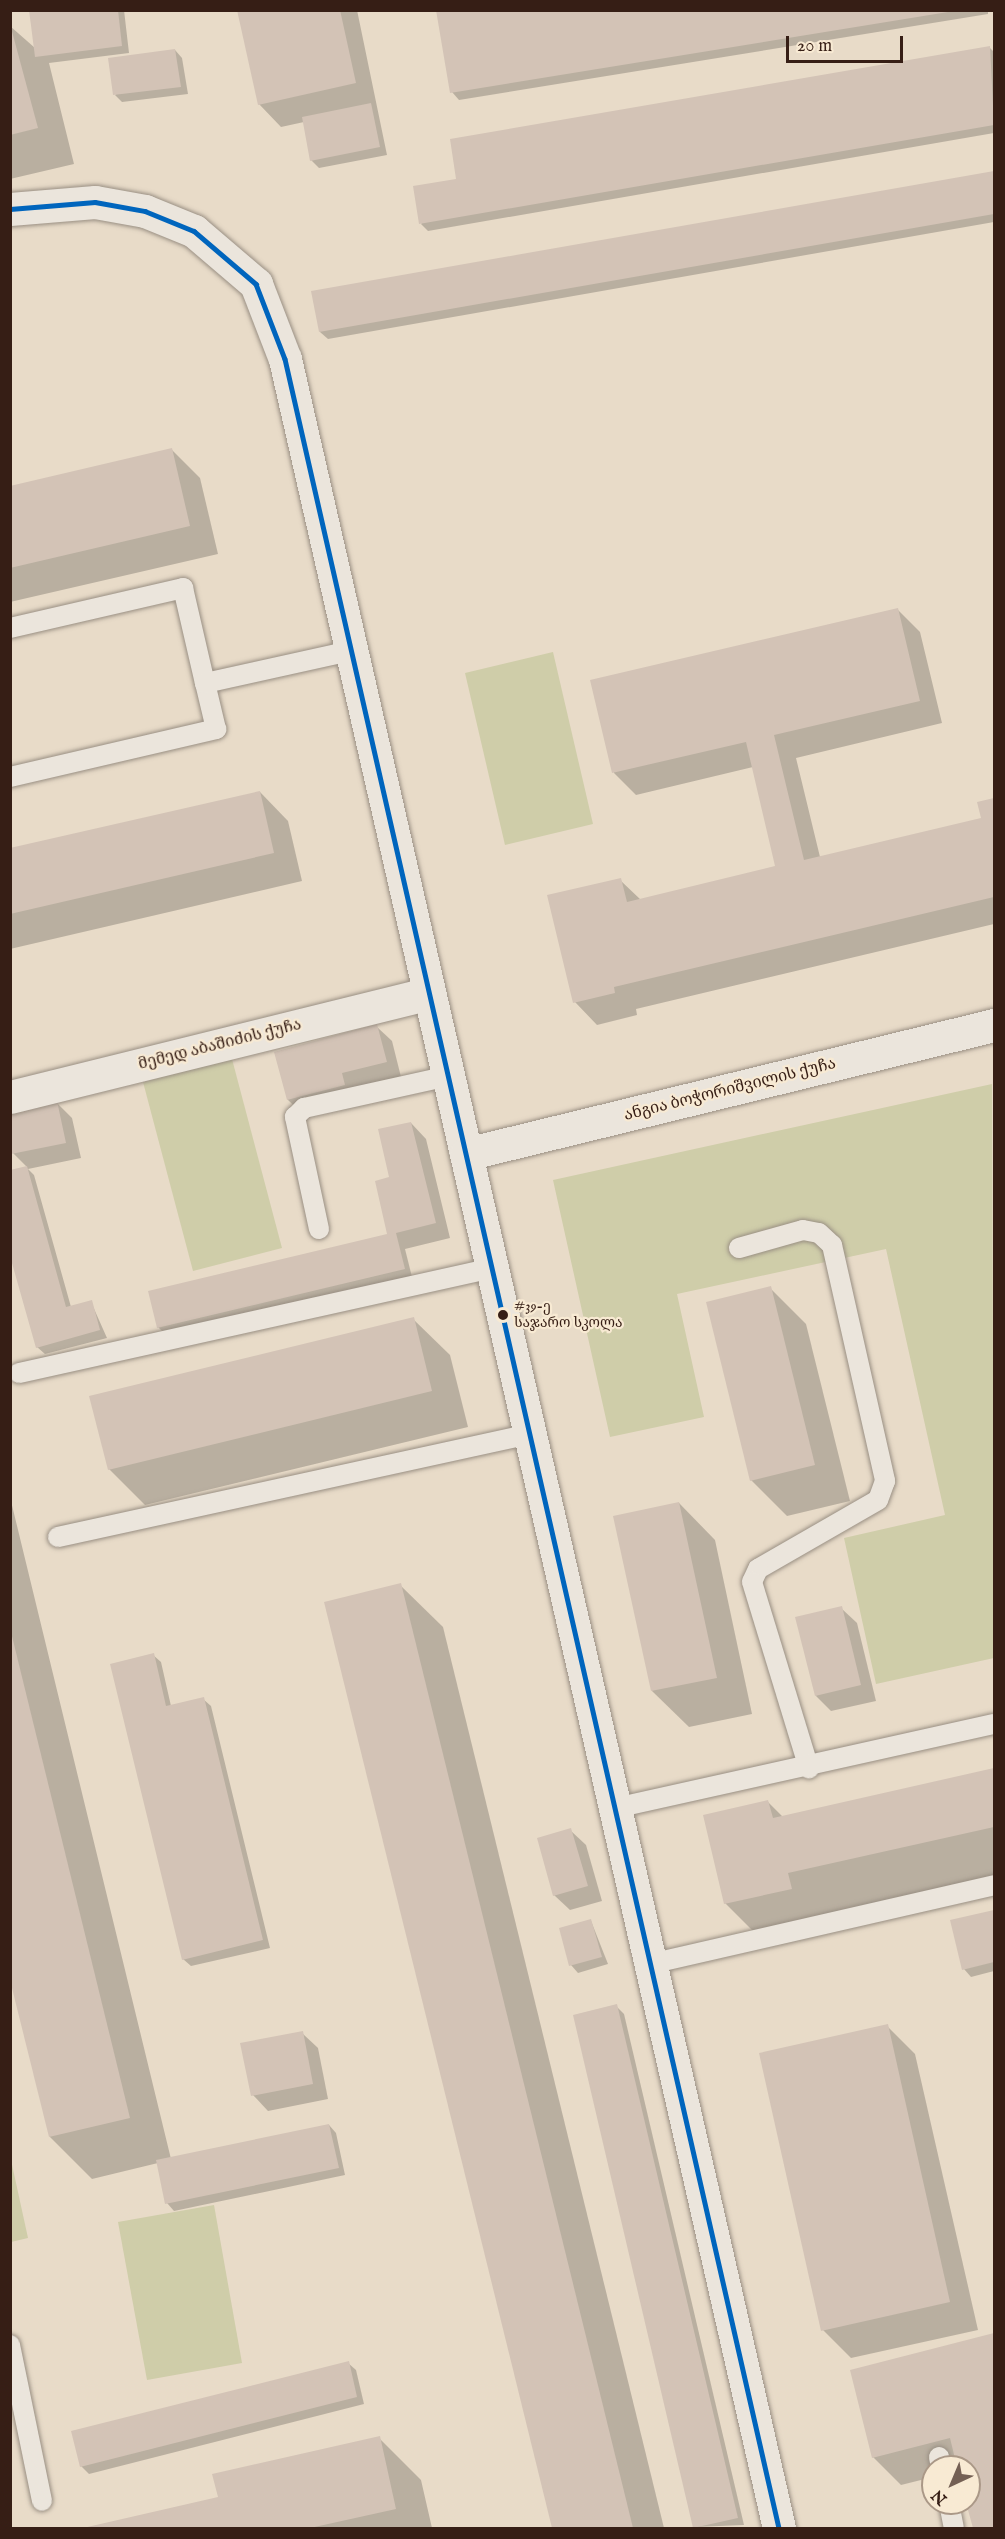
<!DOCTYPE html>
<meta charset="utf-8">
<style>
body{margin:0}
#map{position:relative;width:1005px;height:2539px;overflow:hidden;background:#e8dbc8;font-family:"IM FELL English","Noto Serif Georgian",serif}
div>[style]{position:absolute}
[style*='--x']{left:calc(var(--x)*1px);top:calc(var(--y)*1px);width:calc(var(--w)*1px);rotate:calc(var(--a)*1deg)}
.green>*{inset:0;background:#cfcda9}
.shadow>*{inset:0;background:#0003}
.building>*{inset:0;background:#d3c3b6}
.roads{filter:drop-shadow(0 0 2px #998f83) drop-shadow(0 0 2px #998f83)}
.lane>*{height:20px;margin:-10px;padding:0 10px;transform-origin:10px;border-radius:10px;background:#ebe5dc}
.street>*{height:33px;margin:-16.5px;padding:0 16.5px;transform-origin:16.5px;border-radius:16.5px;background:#ebe5dc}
.secondary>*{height:33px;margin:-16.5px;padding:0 16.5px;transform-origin:16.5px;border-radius:16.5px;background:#ebe5dc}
.bus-1>*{height:4.5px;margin:-2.25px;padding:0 2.25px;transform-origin:2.25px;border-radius:2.25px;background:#0065bd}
.dots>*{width:16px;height:16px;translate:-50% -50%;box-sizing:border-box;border:3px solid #f8ead3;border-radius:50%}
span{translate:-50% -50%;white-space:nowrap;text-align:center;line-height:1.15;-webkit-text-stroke:4.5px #f8ead3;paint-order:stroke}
.bus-label{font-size:14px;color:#361e15}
.left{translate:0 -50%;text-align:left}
.street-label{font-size:16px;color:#361e15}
.frame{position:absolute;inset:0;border:12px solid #361e15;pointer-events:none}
.north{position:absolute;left:921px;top:2455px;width:60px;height:60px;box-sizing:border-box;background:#f8ead3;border:2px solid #aa9887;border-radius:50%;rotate:224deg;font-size:16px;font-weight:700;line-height:24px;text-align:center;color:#361e15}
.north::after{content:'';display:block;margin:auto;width:21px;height:27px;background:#746054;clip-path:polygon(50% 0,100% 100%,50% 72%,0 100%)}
.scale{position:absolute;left:786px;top:36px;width:117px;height:27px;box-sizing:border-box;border:3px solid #361e15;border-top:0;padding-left:8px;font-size:18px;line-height:21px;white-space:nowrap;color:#361e15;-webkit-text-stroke:4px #f8ead3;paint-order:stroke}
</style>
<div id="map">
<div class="green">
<i style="clip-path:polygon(553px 652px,593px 824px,505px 845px,465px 673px)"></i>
<i style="clip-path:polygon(232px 1059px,282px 1248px,193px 1271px,143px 1082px)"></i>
<i style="clip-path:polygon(992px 1084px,994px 1658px,876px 1684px,844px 1538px,945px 1515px,886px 1249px,677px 1294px,704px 1417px,610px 1437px,553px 1180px)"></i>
<i style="clip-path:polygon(11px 2160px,28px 2238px,11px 2242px,10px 2242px)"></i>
<i style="clip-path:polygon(214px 2205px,242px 2363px,147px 2380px,118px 2222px)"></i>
</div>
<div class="shadow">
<i style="clip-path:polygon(31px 10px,124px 10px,129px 53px,49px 63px,74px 164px,10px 179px,10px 26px,35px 48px)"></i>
<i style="clip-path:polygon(239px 10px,357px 10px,387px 155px,319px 168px,311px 160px,304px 122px,281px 127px,259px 104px)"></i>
<i style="clip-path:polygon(438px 10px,988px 10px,988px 14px,459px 100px,452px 92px)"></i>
<i style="clip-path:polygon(990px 48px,994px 52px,994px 133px,428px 231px,421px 224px,458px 180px)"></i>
<i style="clip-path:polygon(175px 50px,182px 58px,188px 94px,122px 102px,115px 95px)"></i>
<i style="clip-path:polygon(994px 173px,994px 222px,328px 339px,320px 332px,313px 292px)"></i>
<i style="clip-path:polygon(172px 450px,200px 478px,218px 554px,10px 602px,10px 487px)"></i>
<i style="clip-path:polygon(897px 609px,920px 632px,942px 723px,796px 758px,820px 857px,983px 819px,979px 803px,994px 799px,994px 924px,636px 1009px,637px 1015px,597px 1025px,575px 1002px,620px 880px,641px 900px,777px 867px,753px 767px,636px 795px,614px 773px,591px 681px)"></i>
<i style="clip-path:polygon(260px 792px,288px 821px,302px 881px,10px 949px,10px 850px)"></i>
<i style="clip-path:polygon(376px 1026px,392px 1041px,401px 1077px,304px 1115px,288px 1100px,275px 1053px)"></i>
<i style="clip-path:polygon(57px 1103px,72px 1118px,81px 1158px,28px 1169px,34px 1175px,71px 1307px,91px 1302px,107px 1338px,45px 1354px,37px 1347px,27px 1167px,13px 1153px,10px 1112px)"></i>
<i style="clip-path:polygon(411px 1123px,426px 1139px,450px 1238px,405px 1249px,412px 1277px,166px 1335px,158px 1327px,391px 1235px,391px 1178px)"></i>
<i style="clip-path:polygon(770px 1288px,806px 1324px,850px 1501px,787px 1516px,751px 1480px)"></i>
<i style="clip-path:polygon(413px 1319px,450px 1355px,468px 1427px,145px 1505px,109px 1469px)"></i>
<i style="clip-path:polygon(10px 1497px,171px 2159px,329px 2125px,336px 2133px,345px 2175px,174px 2211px,167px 2203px,158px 2163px,92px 2179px,50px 2137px,10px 1974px)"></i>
<i style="clip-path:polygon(679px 1503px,715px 1540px,752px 1714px,689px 1727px,652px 1691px,615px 1517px)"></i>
<i style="clip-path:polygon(400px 1585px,443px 1627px,664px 2528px,553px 2528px,326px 1603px)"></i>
<i style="clip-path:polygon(841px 1608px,857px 1623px,876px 1701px,831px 1711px,816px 1696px)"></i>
<i style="clip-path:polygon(153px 1655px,161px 1662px,171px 1706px,203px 1699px,211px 1706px,270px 1948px,191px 1966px,183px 1959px)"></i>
<i style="clip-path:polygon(994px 1769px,994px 1878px,767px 1945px,725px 1903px,768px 1802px,783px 1817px)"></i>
<i style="clip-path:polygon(570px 1830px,586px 1845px,602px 1901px,570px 1910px,554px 1895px)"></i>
<i style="clip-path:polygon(994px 1911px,994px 1971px,971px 1977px,964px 1969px,952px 1921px)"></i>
<i style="clip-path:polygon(591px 1921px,608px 1964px,578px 1973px,571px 1965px)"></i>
<i style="clip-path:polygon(616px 2006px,624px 2014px,744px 2525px,694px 2527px)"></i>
<i style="clip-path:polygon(887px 2026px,915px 2054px,978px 2330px,851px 2358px,823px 2330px)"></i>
<i style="clip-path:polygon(302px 2033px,318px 2048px,328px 2099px,268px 2111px,253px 2095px)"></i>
<i style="clip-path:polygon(994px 2335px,994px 2528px,974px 2528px,968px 2503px,969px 2467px,933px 2467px,933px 2477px,901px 2485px,873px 2457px,852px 2371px)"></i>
<i style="clip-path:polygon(348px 2363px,356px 2370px,364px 2404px,89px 2474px,81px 2466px)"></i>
<i style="clip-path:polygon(379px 2438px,421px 2480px,432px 2528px,86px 2528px,220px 2498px)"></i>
</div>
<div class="building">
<i style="clip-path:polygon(29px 10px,118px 10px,122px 46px,35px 57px)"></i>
<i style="clip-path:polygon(237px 10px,340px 10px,356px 83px,258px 105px)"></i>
<i style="clip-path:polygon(436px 10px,948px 10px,948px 12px,450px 93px)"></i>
<i style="clip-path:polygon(10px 24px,38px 128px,10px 135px)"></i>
<i style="clip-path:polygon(990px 46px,994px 125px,419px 224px,413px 186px,456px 179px,450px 139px)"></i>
<i style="clip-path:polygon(175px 49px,181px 87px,113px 95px,108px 58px)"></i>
<i style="clip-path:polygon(371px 103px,380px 147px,310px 161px,302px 117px)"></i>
<i style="clip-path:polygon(994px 171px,994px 214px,319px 332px,311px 291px)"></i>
<i style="clip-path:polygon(172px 448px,190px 526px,10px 568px,10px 486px)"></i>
<i style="clip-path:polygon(898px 608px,920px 701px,774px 735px,804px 860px,981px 818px,977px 802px,994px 798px,994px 897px,614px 987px,615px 993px,573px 1003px,547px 895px,621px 878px,627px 902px,775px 866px,746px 742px,612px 773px,590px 680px)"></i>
<i style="clip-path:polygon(260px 791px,274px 853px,10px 914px,10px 848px)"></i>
<i style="clip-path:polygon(377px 1024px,387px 1062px,342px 1073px,345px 1085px,287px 1100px,274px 1052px)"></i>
<i style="clip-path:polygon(57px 1101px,66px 1143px,11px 1154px,10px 1111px)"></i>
<i style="clip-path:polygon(411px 1122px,436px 1223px,396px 1233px,405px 1269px,157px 1328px,148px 1291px,387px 1234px,375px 1181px,389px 1177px,378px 1129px)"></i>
<i style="clip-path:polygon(27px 1166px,66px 1307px,92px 1300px,100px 1330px,36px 1348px,10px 1256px,10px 1170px)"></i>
<i style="clip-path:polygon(771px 1286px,815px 1465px,750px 1481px,706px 1302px)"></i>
<i style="clip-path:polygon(414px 1317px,432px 1391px,108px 1470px,89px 1396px)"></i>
<i style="clip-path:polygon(679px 1502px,717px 1678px,651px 1691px,613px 1516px)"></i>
<i style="clip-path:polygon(401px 1583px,633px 2528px,552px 2528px,324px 1602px)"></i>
<i style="clip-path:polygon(842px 1606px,861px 1685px,815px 1696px,795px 1617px)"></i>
<i style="clip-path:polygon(10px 1628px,130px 2118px,49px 2137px,10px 1980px)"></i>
<i style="clip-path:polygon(154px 1653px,166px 1706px,204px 1697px,263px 1940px,182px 1960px,110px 1664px)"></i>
<i style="clip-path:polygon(994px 1768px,994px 1827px,788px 1873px,792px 1889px,724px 1904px,703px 1815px,768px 1800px,773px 1818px)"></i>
<i style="clip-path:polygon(571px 1828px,588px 1886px,553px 1896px,537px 1838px)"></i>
<i style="clip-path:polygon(994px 1910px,994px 1962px,962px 1970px,950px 1920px)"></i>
<i style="clip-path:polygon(591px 1919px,602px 1957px,569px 1966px,559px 1928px)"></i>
<i style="clip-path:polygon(617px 2004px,738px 2518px,693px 2528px,573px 2015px)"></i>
<i style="clip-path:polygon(888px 2024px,950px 2302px,821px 2331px,759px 2053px)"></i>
<i style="clip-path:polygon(303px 2031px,313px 2084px,251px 2096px,240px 2043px)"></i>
<i style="clip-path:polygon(329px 2124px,339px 2168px,165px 2204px,156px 2160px)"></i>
<i style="clip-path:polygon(994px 2333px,994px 2528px,973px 2528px,966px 2503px,969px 2467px,957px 2467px,950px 2438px,872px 2458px,850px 2370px)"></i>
<i style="clip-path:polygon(349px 2361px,357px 2397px,80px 2467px,71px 2431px)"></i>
<i style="clip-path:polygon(380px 2436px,396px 2509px,310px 2528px,83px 2528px,218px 2497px,212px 2474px)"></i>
</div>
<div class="roads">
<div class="lane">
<i style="--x:10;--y:628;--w:178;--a:-13"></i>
<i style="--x:183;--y:588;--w:98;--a:77"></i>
<i style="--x:10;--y:777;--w:212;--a:-13.1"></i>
<i style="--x:216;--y:729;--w:47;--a:-103.4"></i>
<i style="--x:205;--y:683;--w:149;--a:-12.4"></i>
<i style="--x:319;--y:1229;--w:115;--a:-102.1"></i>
<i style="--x:295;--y:1117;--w:13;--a:-45"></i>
<i style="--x:304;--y:1108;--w:148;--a:-12.5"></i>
<i style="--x:739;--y:1248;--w:66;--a:-15.7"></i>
<i style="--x:803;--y:1230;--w:16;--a:11"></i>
<i style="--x:819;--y:1233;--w:18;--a:43"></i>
<i style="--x:832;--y:1245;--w:242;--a:77.3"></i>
<i style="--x:885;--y:1481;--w:20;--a:110"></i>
<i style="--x:878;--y:1500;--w:138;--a:150.1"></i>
<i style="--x:758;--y:1569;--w:14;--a:115"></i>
<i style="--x:752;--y:1582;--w:195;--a:73"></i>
<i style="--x:19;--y:1373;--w:482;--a:-12.5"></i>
<i style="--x:58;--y:1537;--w:479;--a:-12.3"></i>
<i style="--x:615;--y:1808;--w:388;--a:-12.5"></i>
<i style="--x:650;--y:1964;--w:353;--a:-12.9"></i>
<i style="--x:10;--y:2345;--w:159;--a:78.4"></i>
<i style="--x:939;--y:2457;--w:10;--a:79"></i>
<i style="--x:949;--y:2503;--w:25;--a:79"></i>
</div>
<div class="street">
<i style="--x:10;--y:1097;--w:432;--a:-13.9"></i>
</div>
<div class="secondary">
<i style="--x:10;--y:209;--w:85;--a:-4.7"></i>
<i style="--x:95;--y:202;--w:51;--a:10.2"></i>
<i style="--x:145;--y:211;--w:53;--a:22.2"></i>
<i style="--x:194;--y:231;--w:82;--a:40.5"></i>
<i style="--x:256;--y:284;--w:80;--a:68.9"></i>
<i style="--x:285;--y:359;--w:2225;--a:77.17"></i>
<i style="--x:466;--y:1154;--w:544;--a:-13.73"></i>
</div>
</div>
<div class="bus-1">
<i style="--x:10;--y:209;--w:85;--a:-4.7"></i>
<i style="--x:95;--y:202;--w:51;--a:10.2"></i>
<i style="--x:145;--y:211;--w:53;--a:22.2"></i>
<i style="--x:194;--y:231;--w:82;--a:40.5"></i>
<i style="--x:256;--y:284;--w:80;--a:68.9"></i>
<i style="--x:285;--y:359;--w:2225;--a:77.17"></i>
</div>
<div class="dots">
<i style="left:503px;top:1315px;background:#361e15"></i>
</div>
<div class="bus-label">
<span class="left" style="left:514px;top:1315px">#39-ე<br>საჯარო სკოლა</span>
</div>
<div class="street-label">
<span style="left:220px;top:1045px;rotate:-14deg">მემედ აბაშიძის ქუჩა</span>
<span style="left:730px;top:1090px;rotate:-14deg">ანგია ბოჭორიშვილის ქუჩა</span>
</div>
<div class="frame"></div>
<div class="north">N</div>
<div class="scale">20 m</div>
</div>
